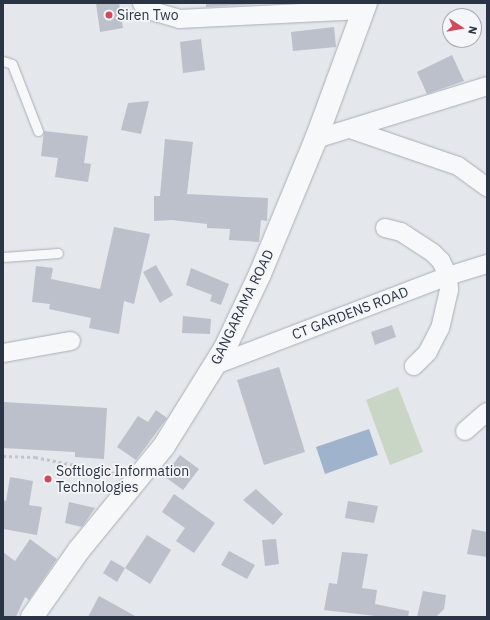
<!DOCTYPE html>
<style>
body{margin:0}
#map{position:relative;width:490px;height:620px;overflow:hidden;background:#e4e7ec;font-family:"IBM Plex Sans",sans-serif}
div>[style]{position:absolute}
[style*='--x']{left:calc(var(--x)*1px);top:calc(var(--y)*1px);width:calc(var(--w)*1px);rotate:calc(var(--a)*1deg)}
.green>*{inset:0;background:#c9d6c5}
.water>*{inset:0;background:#9fb4cc}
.building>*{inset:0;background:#bbc0ca}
.path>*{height:2.5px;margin-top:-1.25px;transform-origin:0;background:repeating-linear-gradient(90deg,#c2c5cb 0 3px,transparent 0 6px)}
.roads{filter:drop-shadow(0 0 1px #a9aeb7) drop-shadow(0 0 1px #a9aeb7)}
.service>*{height:9px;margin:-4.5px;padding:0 4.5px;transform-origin:4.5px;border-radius:4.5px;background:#f7f8fa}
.minor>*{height:18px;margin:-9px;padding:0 9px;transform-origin:9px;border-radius:9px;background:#f7f8fa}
.tertiary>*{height:22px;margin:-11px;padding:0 11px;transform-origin:11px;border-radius:11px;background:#f7f8fa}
.dots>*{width:11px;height:11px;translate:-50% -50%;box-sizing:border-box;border:2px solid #f4f6f9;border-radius:50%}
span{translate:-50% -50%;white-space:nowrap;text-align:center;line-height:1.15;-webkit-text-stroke:3.5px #f4f6f9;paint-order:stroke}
.poi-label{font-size:14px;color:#2b3445}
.left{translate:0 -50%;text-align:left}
.street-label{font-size:14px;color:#2b3445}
.frame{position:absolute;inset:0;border:4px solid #2b3445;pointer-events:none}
.north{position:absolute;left:442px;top:8px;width:40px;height:40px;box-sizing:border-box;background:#f4f6f9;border:1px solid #a4a8b1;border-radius:50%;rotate:102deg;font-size:11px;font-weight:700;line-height:16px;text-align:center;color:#2b3445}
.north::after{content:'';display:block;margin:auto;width:14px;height:18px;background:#d1495b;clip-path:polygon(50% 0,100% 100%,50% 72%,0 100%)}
</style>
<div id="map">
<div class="green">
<i style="clip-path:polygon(398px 387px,423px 452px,390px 465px,366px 400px)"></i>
</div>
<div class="water">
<i style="clip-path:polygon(369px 429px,378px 455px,325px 474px,316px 447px)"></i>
</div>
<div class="building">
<i style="clip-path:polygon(96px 3px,119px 3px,123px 28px,100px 32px)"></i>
<i style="clip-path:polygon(206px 3px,275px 3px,206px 7px)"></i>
<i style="clip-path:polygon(334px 27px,336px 47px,293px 51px,291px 32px)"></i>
<i style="clip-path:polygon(201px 39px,205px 70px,183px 73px,180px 42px)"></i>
<i style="clip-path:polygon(452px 55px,464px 81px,427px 94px,417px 72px)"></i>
<i style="clip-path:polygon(149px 101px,141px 134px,121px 130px,128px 103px)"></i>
<i style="clip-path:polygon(44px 131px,88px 136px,84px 163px,91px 164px,88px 182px,55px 177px,58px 158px,41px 156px)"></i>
<i style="clip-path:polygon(165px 139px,193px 142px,187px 194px,268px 198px,267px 221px,261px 220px,259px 242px,229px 240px,230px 229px,207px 228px,207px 224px,172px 220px,154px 221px,154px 196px,160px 196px)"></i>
<i style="clip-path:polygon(114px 227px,150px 234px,134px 304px,124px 301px,119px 334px,89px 328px,91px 318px,49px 309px,50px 304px,32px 302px,36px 266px,53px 268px,51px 279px,100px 289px)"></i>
<i style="clip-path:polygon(156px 265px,173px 295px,160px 303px,143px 272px)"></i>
<i style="clip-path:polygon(191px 268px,229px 284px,221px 305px,210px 301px,212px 295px,186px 285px)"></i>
<i style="clip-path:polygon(183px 316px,211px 319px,210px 334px,182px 333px)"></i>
<i style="clip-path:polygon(392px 325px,396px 337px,375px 345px,371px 332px)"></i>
<i style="clip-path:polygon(279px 367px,305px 452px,264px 465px,237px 380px)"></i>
<i style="clip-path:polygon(3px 402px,107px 408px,104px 459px,75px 457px,75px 452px,3px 448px)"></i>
<i style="clip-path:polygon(156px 410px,167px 418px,136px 460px,117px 447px,138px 416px,148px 422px)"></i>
<i style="clip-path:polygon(180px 455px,199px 469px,183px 490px,164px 476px)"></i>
<i style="clip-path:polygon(10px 477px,33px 481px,29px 505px,42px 507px,37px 535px,3px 529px,3px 500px,6px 501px)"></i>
<i style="clip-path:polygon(256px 489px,283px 514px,273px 525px,243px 500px)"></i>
<i style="clip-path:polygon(174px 494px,215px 523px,194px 553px,176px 541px,185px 528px,162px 512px)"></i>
<i style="clip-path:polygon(348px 501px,378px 506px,374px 523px,345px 518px)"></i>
<i style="clip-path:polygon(69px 502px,95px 508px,82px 527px,65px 523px)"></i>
<i style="clip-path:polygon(472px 529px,487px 532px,487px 557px,467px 554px)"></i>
<i style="clip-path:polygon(147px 535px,171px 550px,150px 584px,125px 568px)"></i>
<i style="clip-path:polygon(30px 539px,57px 559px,29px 600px,25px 597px,16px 617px,3px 617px,3px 552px,15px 561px)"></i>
<i style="clip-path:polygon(276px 539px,279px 564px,265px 566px,262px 540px)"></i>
<i style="clip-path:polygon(229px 551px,255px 565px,247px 579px,221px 565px)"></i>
<i style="clip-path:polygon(342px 552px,368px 554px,362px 588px,377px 590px,375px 604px,409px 611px,408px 617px,384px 617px,324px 610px,329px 583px,337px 584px)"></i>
<i style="clip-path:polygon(111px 560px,125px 568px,117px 582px,103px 573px)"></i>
<i style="clip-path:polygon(423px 591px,446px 595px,444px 609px,436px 617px,417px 617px)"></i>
<i style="clip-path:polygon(99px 596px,137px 617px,88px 617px)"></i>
</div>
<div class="path">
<i style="--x:3;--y:456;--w:32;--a:2"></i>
<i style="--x:35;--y:457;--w:86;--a:11.4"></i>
</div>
<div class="roads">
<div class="service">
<i style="--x:3;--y:61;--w:9;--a:18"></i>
<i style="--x:12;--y:64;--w:72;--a:68.8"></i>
<i style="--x:3;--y:257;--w:55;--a:-4.2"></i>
</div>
<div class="minor">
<i style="--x:142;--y:3;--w:7;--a:63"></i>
<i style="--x:145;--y:9;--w:35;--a:16"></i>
<i style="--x:179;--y:19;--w:184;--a:-2.8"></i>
<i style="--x:350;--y:129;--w:114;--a:18.9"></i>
<i style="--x:458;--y:166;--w:36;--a:36"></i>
<i style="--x:316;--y:139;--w:179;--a:-17.2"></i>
<i style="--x:385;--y:228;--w:16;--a:14"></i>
<i style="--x:401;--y:232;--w:38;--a:33"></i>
<i style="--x:433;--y:253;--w:11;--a:45"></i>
<i style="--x:441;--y:261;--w:17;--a:65"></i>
<i style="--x:448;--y:276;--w:14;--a:86"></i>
<i style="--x:449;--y:290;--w:39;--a:103"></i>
<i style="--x:440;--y:328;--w:27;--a:117"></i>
<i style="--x:428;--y:352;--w:20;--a:135"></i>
<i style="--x:3;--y:353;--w:69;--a:-10"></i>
<i style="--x:215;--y:365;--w:249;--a:-20.9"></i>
<i style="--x:448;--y:276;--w:41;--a:-17.1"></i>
<i style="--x:465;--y:431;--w:29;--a:-41"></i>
</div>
<div class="tertiary">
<i style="--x:32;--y:617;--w:82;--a:-55"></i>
<i style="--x:79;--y:550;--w:134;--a:-50.7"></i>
<i style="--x:164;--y:446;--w:115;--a:-58.1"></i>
<i style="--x:225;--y:348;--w:82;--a:-64.7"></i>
<i style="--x:260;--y:274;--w:146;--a:-67.5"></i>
<i style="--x:316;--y:139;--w:145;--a:-69.8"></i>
</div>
</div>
<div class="dots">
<i style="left:109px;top:15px;background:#d1495b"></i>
<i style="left:48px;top:479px;background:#d1495b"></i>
</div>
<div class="poi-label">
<span class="left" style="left:117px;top:15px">Siren Two</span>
<span class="left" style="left:56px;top:479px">Softlogic Information<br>Technologies</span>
</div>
<div class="street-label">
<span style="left:242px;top:307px;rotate:-64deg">GANGARAMA ROAD</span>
<span style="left:350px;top:313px;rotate:-21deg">CT GARDENS ROAD</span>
</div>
<div class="frame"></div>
<div class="north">N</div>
</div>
